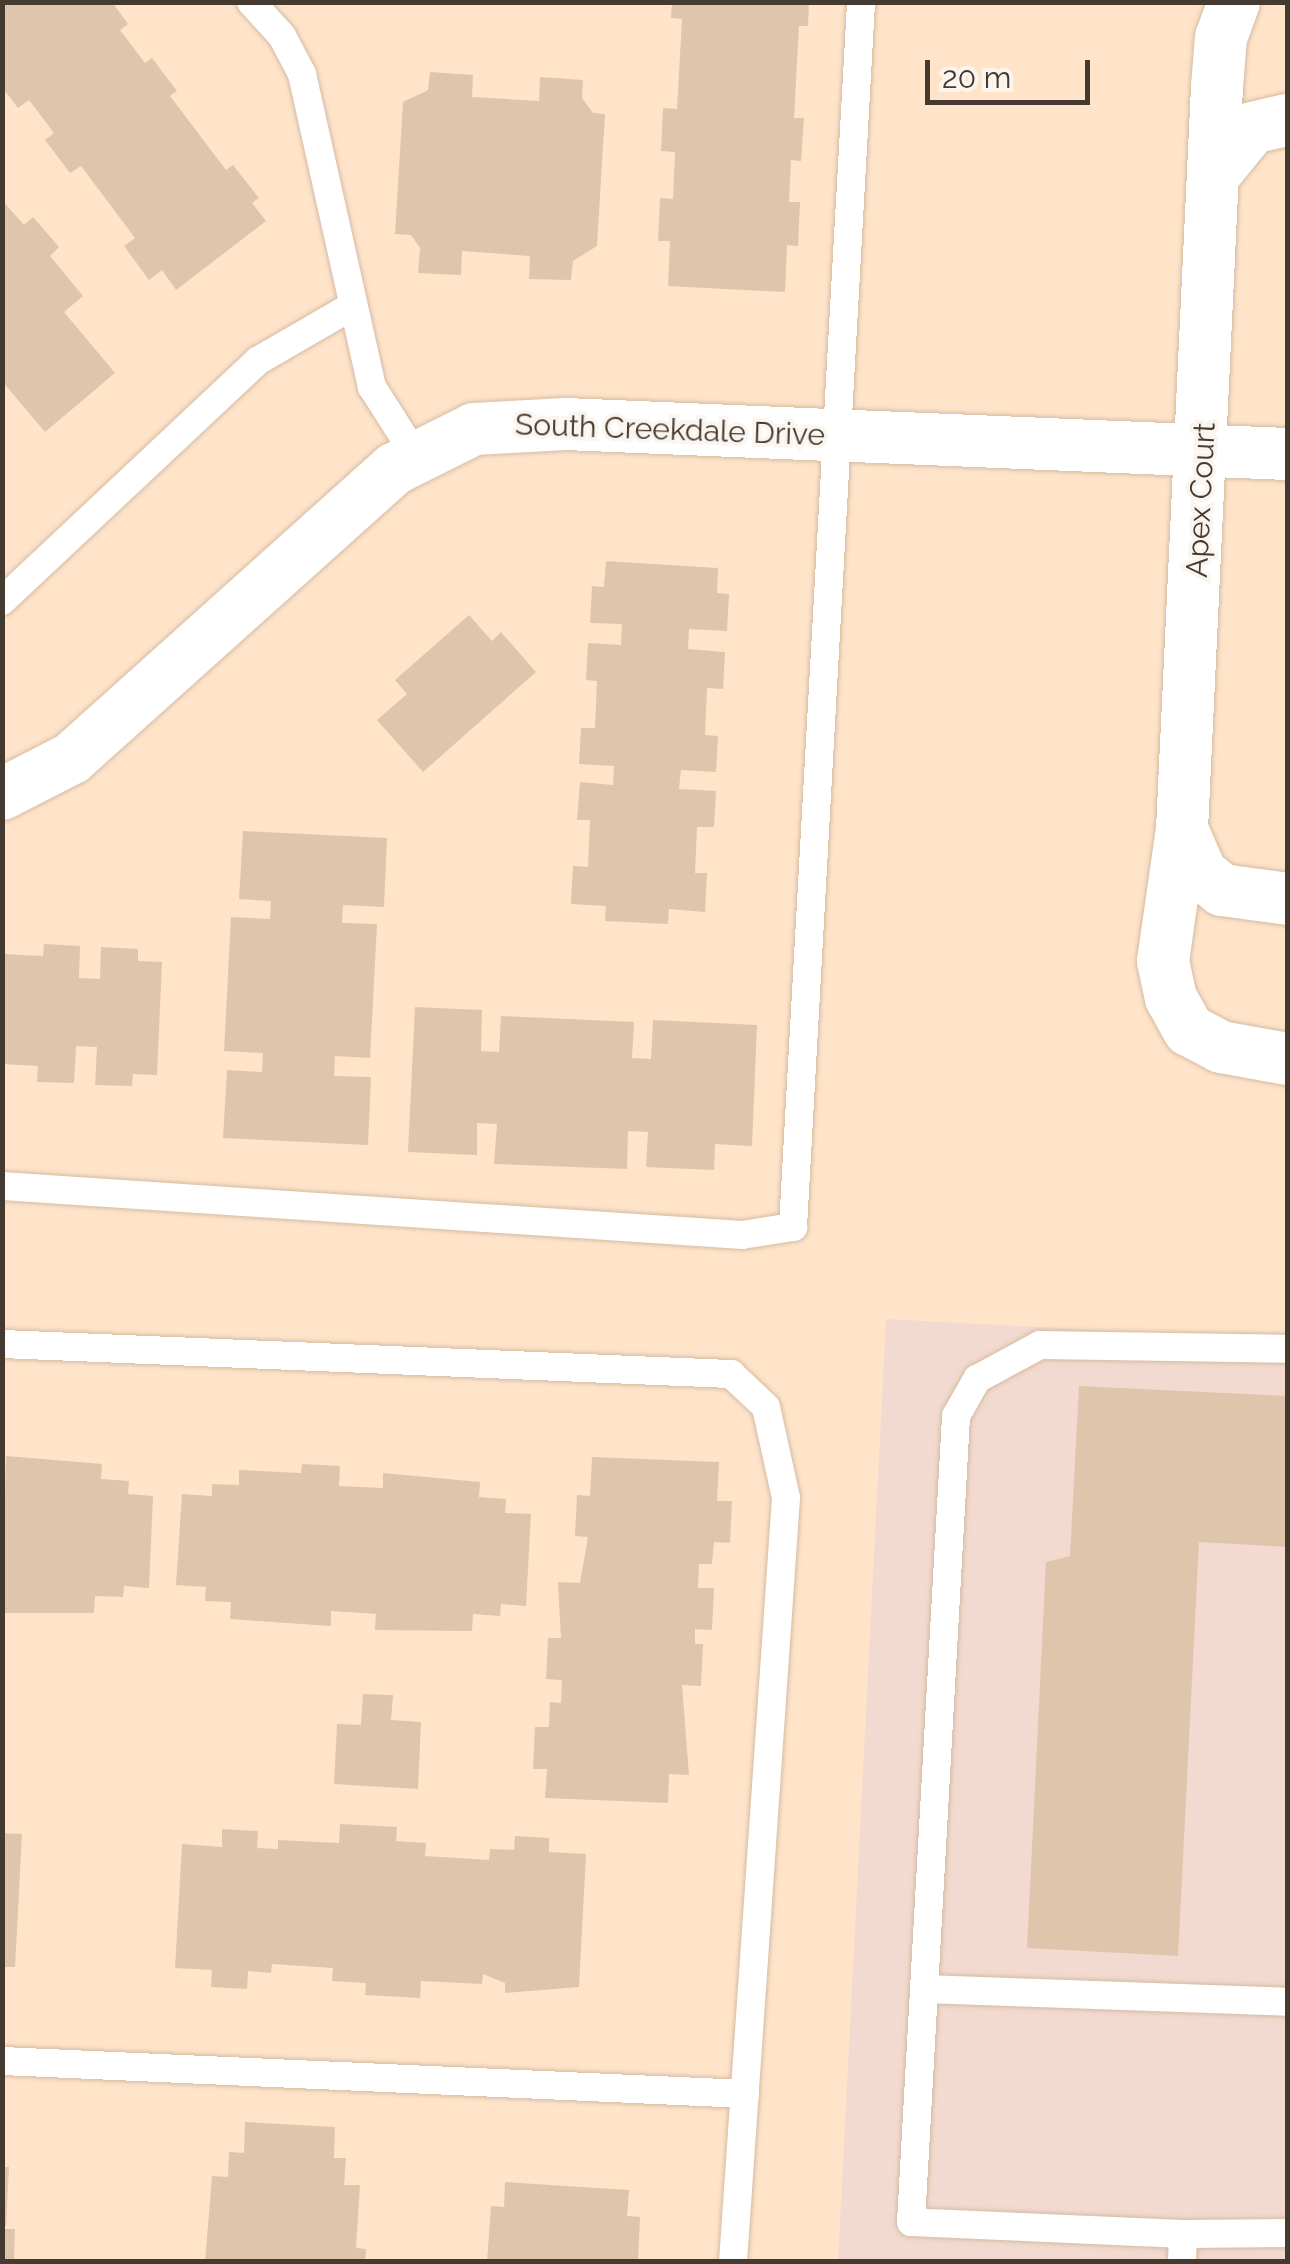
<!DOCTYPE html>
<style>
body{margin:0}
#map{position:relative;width:1290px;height:2264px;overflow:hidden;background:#ffe4ca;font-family:Raleway,sans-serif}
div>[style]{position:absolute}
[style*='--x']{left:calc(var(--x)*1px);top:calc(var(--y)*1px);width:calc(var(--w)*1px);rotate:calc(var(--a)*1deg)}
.commercial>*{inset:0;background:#f2dad0}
.building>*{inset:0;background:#dfc5ac}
.roads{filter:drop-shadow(0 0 2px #d5bba2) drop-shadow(0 0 2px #d5bba2)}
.service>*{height:28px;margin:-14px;padding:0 14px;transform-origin:14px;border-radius:14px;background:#fff}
.minor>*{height:52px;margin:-26px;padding:0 26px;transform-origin:26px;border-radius:26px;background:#fff}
span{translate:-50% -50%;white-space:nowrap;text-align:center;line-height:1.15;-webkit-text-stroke:8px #fbf5f0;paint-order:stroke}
.street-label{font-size:30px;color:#453a30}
.frame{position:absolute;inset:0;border:5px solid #453a30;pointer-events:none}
.scale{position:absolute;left:925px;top:60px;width:165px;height:45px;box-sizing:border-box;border:5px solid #453a30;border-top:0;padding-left:12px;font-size:30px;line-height:35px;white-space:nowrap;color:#453a30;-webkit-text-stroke:8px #fbf5f0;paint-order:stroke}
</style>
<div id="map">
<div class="commercial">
<i style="clip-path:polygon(886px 1319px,1287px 1340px,1287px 2261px,838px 2262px)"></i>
</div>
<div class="building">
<i style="clip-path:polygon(2px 2px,112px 2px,128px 24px,120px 30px,145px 63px,152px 58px,177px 91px,170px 96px,226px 170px,233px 165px,259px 198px,252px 203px,266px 221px,176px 290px,162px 270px,149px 280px,124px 246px,135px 238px,81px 166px,70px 173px,45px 140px,54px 133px,29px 100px,18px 108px,2px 87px)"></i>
<i style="clip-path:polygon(672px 2px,809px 2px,808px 26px,799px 26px,794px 118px,804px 118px,801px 161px,791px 160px,789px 202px,800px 202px,798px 246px,787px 245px,785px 292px,668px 286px,670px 241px,658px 241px,660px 198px,673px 199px,675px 152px,661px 151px,663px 108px,677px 109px,682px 19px,671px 18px)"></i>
<i style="clip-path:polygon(430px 72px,473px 75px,472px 97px,539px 101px,540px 77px,583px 80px,582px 98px,593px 113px,605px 114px,597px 246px,573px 261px,571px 280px,529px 279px,530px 256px,462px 251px,461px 275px,418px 273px,420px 248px,411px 235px,395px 234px,403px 102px,428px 90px)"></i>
<i style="clip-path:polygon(2px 200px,24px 225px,33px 217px,59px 247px,50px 256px,83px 296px,64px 312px,115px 373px,45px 432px,2px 381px)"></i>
<i style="clip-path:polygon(606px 561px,718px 568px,717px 593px,729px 594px,727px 631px,689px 629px,688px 649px,725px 652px,723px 689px,707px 688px,705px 735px,718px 736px,716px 772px,681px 770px,679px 789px,716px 791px,714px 827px,697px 827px,695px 873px,707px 873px,705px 912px,669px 909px,668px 924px,605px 921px,606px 906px,571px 904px,573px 866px,588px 867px,590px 820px,577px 820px,580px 782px,613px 785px,614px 766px,579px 764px,581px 728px,595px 728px,597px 681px,586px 680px,588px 643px,621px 645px,622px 624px,590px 623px,592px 586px,604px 587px)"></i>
<i style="clip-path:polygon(469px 615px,492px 641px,501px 632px,536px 672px,423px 772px,377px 720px,407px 694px,395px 680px)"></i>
<i style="clip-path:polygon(243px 831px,387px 838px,384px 907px,343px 905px,342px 923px,377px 924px,370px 1058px,335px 1056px,334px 1076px,371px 1077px,368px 1145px,223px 1138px,227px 1070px,262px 1072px,263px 1053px,224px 1051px,231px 917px,270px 919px,271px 901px,239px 899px)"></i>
<i style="clip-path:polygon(44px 944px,80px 946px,79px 978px,100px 979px,101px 947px,138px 949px,138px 961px,162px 962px,157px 1075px,133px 1074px,132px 1086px,95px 1085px,97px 1047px,76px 1046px,74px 1083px,37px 1082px,38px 1066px,2px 1064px,2px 954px,43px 956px)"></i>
<i style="clip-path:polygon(415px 1007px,482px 1010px,481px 1051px,499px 1052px,501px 1016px,634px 1022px,632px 1058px,651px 1059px,653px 1020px,757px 1025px,752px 1146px,715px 1144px,714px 1170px,646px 1167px,648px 1132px,628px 1131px,627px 1169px,494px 1164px,497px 1124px,477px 1123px,477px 1155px,408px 1152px)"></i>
<i style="clip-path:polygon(1079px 1386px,1288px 1396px,1288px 1547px,1199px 1542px,1178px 1956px,1027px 1948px,1046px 1562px,1070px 1556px)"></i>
<i style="clip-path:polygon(6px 1456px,102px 1464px,101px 1479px,129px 1481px,128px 1494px,153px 1496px,149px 1588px,124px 1586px,123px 1597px,95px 1596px,94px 1613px,2px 1613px)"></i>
<i style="clip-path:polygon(592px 1457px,719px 1462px,717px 1501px,732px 1501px,730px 1543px,714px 1542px,712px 1564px,699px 1564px,698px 1588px,714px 1588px,712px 1630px,695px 1629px,695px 1644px,703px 1644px,701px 1686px,682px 1685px,689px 1775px,669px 1774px,668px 1803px,545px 1798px,547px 1769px,533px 1769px,535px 1727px,549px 1727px,550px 1702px,561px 1703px,562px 1680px,546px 1679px,548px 1638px,561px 1638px,558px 1582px,580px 1583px,588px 1537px,575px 1536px,577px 1495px,590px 1496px)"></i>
<i style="clip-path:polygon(302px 1464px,340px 1466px,339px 1486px,383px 1488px,383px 1473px,480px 1482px,479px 1497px,506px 1499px,505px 1513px,531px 1514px,526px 1606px,501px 1604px,500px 1616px,473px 1614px,472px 1631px,375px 1630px,376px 1614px,331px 1611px,331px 1626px,230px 1619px,231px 1602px,205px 1601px,206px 1587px,176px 1585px,182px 1494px,212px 1496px,212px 1484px,239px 1485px,239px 1470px,301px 1473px)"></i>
<i style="clip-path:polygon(363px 1694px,393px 1695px,391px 1720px,421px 1722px,418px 1789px,334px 1784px,337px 1724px,361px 1725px)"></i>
<i style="clip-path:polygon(340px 1824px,397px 1827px,396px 1841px,426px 1843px,425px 1856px,489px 1860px,490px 1849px,514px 1850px,515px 1836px,549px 1838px,549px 1852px,586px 1854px,579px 1987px,505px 1993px,505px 1983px,483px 1974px,482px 1984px,421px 1981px,420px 1998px,365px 1995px,366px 1983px,332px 1981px,333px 1968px,272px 1964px,271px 1973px,248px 1971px,247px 1989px,211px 1987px,212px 1970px,175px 1968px,182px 1844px,222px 1847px,222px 1829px,258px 1831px,257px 1848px,278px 1849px,278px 1840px,339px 1843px)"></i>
<i style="clip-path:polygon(2px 1833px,22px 1834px,15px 1967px,2px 1967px)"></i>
<i style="clip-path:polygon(245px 2122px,335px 2127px,334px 2158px,346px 2158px,344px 2185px,360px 2185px,356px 2248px,366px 2249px,365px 2262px,205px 2262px,212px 2176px,228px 2177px,229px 2152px,244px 2153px)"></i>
<i style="clip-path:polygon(2px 2167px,9px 2167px,6px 2226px,2px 2226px)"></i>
<i style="clip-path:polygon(505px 2182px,629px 2190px,627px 2216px,640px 2217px,638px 2262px,487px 2262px,491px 2206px,504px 2207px)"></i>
<i style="clip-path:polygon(2px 2229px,15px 2229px,14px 2262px,2px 2262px)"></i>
</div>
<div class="roads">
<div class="service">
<i style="--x:251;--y:2;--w:46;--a:47.6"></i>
<i style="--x:282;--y:36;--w:43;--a:62.2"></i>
<i style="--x:302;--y:74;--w:321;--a:77.4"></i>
<i style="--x:372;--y:387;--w:82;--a:57.5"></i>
<i style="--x:2;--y:601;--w:352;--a:-43.2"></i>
<i style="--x:259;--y:360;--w:108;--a:-30.1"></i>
<i style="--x:2;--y:1186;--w:742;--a:3.79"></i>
<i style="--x:742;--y:1235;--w:52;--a:-8.9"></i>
<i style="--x:793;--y:1227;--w:1227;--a:-86.82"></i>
<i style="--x:2;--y:1344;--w:730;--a:2.36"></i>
<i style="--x:731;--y:1374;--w:48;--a:43.3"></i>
<i style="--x:766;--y:1407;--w:93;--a:77.6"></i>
<i style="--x:786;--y:1498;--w:766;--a:93.97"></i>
<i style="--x:924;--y:1989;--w:364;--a:2"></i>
<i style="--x:2;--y:2061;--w:744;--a:2.54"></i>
<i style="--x:1183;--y:2234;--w:105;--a:-0.5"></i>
<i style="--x:1182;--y:2262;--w:28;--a:-88"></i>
<i style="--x:1183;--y:2234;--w:272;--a:-177.5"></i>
<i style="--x:911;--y:2222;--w:807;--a:-86.8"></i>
<i style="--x:956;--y:1416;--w:43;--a:-60.4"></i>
<i style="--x:977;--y:1379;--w:72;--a:-28.4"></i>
<i style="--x:1040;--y:1345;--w:248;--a:0.9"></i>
</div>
<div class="minor">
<i style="--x:1234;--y:2;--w:37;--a:110"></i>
<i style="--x:1221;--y:37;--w:50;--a:94.6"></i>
<i style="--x:1217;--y:87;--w:743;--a:92.7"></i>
<i style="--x:1182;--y:829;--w:133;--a:98.2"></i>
<i style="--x:1163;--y:961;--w:38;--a:78"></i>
<i style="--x:1171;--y:998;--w:37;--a:61"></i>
<i style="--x:1189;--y:1030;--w:36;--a:28"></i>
<i style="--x:1221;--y:1047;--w:68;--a:10.2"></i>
<i style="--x:1218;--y:170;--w:54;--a:-51"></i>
<i style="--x:1252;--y:128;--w:37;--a:-13"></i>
<i style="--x:2;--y:794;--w:79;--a:-27.2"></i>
<i style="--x:72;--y:758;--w:433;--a:-41.9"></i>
<i style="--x:394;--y:469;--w:89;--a:-26.6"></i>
<i style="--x:474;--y:429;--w:91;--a:-3.1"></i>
<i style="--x:565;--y:424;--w:724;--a:2.38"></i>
<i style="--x:1182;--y:829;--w:48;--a:66.6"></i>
<i style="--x:1201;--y:873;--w:27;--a:39"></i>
<i style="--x:1222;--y:890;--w:67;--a:7.8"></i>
</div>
</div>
<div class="street-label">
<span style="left:670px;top:430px;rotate:2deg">South Creekdale Drive</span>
<span style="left:1201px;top:500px;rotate:-87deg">Apex Court</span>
</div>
<div class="frame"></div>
<div class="scale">20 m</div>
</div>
